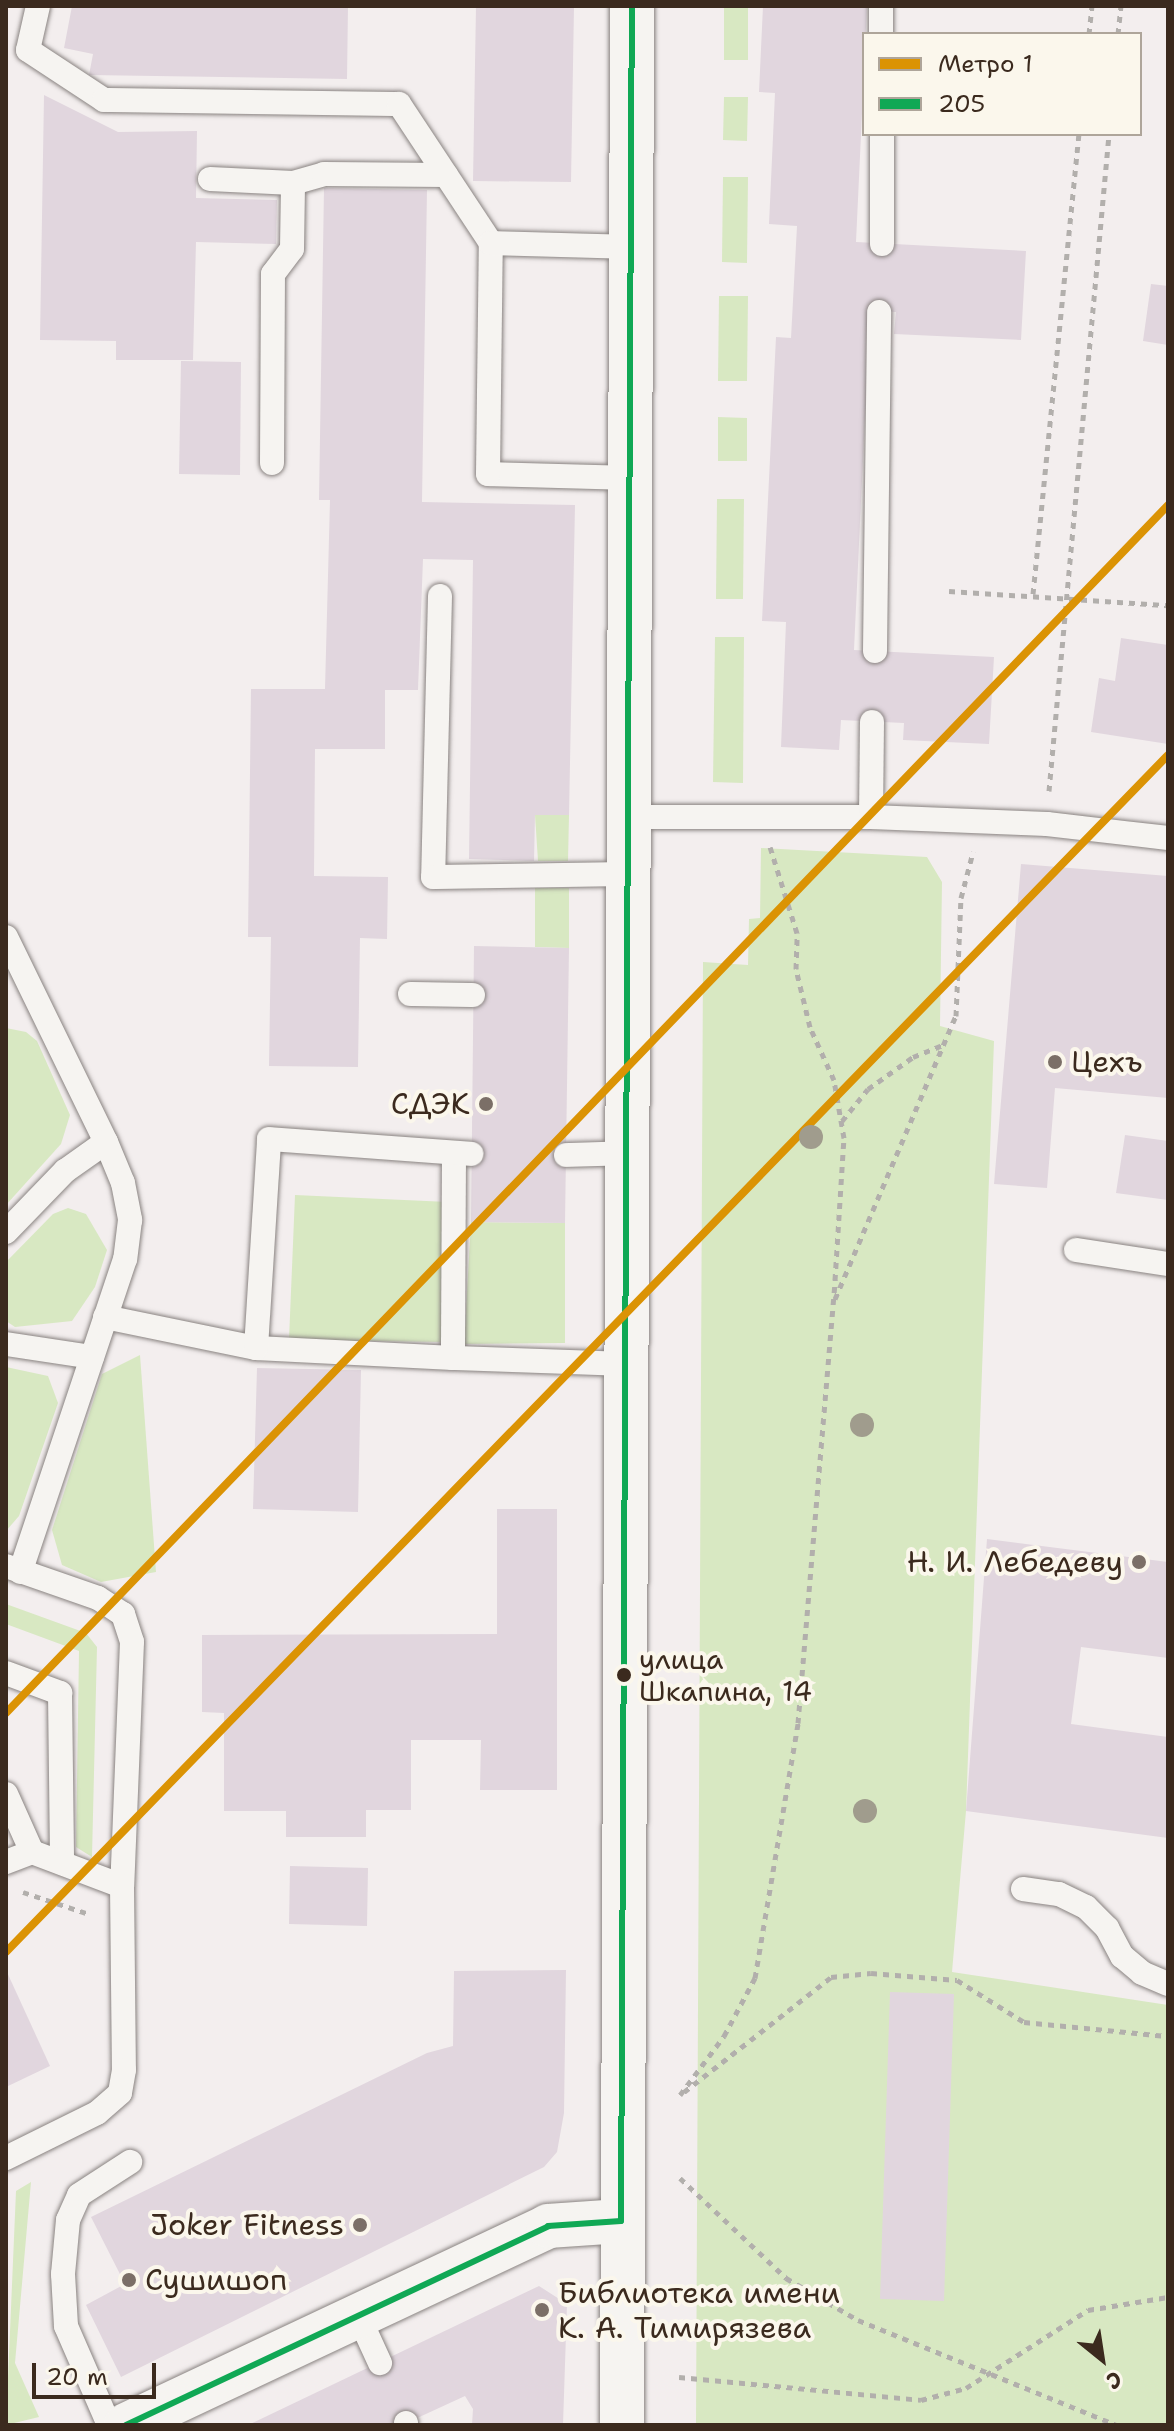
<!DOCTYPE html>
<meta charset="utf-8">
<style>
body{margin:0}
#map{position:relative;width:1174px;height:2431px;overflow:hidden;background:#f3eeee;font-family:"Shantell Sans",sans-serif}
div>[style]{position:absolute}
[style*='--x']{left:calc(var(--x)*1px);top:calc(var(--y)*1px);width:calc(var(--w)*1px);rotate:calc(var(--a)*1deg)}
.green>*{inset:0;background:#d8e8c2}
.building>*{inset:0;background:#e1d6de}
.path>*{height:5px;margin-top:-2.5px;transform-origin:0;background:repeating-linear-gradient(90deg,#b2afac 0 6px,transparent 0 12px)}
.roads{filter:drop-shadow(0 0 2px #898381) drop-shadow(0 0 2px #898381)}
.lane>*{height:24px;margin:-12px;padding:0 12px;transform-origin:12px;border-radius:12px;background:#f6f4f1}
.street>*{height:44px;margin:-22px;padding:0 22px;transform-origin:22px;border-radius:22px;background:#f6f4f1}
.secondary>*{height:44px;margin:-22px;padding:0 22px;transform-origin:22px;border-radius:22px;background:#f6f4f1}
.bus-1>*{height:6px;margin:-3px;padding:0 3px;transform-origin:3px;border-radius:3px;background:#10a855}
.metro-1>*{height:8px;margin:-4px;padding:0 4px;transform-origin:4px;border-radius:4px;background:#db9304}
.trees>*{width:24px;height:24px;margin:-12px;border-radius:50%;background:#a09c8d}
.dots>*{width:22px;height:22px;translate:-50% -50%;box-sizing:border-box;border:4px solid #fbf7ec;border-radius:50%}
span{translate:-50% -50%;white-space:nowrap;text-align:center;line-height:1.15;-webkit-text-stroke:8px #fbf7ec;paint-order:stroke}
.bus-label{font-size:28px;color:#3b2a1e}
.left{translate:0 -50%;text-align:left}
.poi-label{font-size:30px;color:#3b2a1e}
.right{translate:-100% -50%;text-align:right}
.frame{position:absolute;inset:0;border:8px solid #3b2a1e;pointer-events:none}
.legend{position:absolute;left:862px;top:32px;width:280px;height:104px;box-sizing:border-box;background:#fbf7ec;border:2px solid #aea59a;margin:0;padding:10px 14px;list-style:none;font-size:24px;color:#3b2a1e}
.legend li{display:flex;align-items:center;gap:16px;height:40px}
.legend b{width:40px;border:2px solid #aea59a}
.north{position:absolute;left:1062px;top:2319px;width:80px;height:80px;-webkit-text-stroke:6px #fbf7ec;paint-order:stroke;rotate:150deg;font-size:22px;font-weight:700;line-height:32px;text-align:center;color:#3b2a1e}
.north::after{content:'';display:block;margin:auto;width:28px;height:36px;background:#3b2a1e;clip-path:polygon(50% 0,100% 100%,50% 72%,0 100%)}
.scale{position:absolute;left:32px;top:2363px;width:124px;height:36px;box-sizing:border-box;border:4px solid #3b2a1e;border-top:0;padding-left:10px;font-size:24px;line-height:28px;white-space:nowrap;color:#3b2a1e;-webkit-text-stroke:6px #fbf7ec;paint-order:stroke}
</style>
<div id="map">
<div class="green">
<i style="clip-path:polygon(724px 6px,748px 6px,748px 60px,724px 60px)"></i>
<i style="clip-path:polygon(724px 97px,748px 97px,747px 141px,723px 140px)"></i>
<i style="clip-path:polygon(723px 177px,748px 177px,747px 263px,722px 262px)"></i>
<i style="clip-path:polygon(719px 296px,748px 296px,747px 381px,718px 381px)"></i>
<i style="clip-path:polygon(718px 417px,747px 418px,747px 461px,718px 461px)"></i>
<i style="clip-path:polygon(717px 499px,744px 499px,743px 599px,716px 599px)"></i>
<i style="clip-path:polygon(715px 637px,744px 637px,743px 783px,713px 782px)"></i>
<i style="clip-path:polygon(535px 815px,569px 815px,568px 861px,538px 861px)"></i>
<i style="clip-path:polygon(761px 848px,927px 857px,942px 882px,940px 1026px,994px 1041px,966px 1811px,952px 1972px,1168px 2005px,1168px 2425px,696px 2425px,703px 962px,748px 965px,749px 919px,760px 918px)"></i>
<i style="clip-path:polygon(535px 888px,569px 888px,569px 948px,535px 947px)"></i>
<i style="clip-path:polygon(6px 1028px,26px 1032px,37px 1041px,70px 1115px,61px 1144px,6px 1205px)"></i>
<i style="clip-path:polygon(295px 1195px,448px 1202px,447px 1342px,289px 1340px)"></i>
<i style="clip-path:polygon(68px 1208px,86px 1214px,107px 1250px,95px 1287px,72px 1321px,15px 1327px,6px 1321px,6px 1262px,53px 1214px)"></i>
<i style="clip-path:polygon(471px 1222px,565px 1223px,565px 1343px,464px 1344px)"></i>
<i style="clip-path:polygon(140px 1355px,156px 1572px,101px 1582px,62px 1565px,52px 1530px,102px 1374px)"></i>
<i style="clip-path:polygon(6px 1367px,48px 1376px,58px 1403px,19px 1516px,6px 1531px)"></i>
<i style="clip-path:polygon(6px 1604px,86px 1633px,97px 1647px,92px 1857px,76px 1847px,79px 1651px,6px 1624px)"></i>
<i style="clip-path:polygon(31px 2182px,15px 2363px,39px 2417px,6px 2425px,16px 2191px)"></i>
</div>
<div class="building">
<i style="clip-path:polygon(72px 6px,348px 6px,347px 79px,89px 75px,93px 54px,64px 48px)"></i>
<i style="clip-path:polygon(476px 6px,574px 6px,571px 182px,473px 181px)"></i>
<i style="clip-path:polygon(763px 6px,867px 6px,856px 242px,1026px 251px,1021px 340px,894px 334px,896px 312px,870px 311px,854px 650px,994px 657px,989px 744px,903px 740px,904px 723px,841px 720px,839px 750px,781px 747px,786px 622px,762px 621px,776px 337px,791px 338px,797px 226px,769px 224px,775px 93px,759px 92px)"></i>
<i style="clip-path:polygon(44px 95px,118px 132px,197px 131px,196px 198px,277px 200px,276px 244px,196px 242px,193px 360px,116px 360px,116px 341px,40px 340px)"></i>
<i style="clip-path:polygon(324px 188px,427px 190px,422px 502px,575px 505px,569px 815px,535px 815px,534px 861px,469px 859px,473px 560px,423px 559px,418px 690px,385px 690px,385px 749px,315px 749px,314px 876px,388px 877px,387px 939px,360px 938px,358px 1067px,269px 1066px,271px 937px,248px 937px,251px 689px,325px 689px,330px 500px,319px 500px)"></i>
<i style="clip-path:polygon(1151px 284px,1168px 286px,1168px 345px,1143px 341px)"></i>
<i style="clip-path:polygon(181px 361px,241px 362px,240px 475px,179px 474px)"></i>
<i style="clip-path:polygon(1121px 638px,1168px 645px,1168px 744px,1091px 732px,1099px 678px,1115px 681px)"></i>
<i style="clip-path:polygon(1021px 864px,1168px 876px,1168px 1098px,1055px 1088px,1047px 1188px,994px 1184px)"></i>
<i style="clip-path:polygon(474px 946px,569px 948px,565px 1223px,471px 1222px)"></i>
<i style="clip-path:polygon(1125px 1135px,1168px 1141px,1168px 1200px,1116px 1193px)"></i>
<i style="clip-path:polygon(257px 1368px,361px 1370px,358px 1512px,253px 1509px)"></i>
<i style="clip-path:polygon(497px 1509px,557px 1509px,557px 1790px,480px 1790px,481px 1740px,411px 1740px,411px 1810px,366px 1810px,366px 1837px,286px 1837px,286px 1811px,224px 1811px,224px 1713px,202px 1712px,202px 1635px,497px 1634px)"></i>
<i style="clip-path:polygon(987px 1539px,1168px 1562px,1168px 1658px,1081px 1647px,1071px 1724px,1168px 1737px,1168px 1838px,966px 1811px)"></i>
<i style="clip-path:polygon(290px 1866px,368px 1868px,367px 1926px,289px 1924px)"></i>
<i style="clip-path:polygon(6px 1970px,50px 2066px,6px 2087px)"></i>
<i style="clip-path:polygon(566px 1970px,564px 2113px,557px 2152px,544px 2167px,121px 2377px,86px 2305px,125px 2284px,91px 2217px,427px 2053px,453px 2046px,454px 1971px)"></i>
<i style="clip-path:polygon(890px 1992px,954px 1994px,944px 2301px,880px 2299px)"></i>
<i style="clip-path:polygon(539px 2286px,567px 2304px,563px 2425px,472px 2425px,473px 2409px,465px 2396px,402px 2425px,248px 2425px)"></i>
</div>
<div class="path">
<i style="--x:1089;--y:34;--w:28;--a:-84"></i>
<i style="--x:1118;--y:34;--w:28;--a:-84"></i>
<i style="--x:949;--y:591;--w:219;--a:3.7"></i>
<i style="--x:1033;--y:594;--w:462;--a:-84.3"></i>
<i style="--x:1049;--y:791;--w:660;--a:-84.78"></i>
<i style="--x:842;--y:1121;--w:41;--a:-50.9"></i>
<i style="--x:868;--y:1089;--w:55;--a:-35.4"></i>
<i style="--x:913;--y:1057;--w:31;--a:-22"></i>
<i style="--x:835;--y:1299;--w:308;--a:-66.9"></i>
<i style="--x:956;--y:1016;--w:118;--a:-87.6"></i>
<i style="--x:961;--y:898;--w:48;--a:-75.4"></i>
<i style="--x:23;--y:1892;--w:70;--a:18.4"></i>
<i style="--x:684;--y:2092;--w:187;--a:-38"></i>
<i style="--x:831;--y:1977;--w:40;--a:-5.7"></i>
<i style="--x:871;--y:1973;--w:86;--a:4.7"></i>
<i style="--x:957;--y:1980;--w:79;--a:32.1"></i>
<i style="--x:1024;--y:2022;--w:145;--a:5.6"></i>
<i style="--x:680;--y:2095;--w:74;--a:-53.3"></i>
<i style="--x:724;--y:2036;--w:66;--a:-61.9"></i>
<i style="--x:755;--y:1978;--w:259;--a:-80.4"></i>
<i style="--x:798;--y:1723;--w:445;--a:-85.2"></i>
<i style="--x:835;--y:1280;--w:142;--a:-86.4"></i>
<i style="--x:844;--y:1138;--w:59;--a:-99.8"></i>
<i style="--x:834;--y:1080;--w:58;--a:-114.4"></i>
<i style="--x:810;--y:1027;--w:60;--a:-103.6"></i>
<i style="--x:796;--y:969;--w:36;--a:-88"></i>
<i style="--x:797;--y:933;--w:90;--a:-107.4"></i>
<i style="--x:680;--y:2178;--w:146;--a:43.3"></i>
<i style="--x:786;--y:2278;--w:83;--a:30.3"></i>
<i style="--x:858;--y:2320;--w:279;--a:22.1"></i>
<i style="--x:679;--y:2377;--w:243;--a:5.4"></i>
<i style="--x:921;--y:2400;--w:47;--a:-14.9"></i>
<i style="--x:966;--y:2388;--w:145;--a:-32.6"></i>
<i style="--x:1088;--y:2310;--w:81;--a:-9.2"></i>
</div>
<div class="roads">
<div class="lane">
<i style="--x:38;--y:6;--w:45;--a:102.8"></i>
<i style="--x:28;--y:50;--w:91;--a:33.3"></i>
<i style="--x:104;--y:100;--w:295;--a:0.8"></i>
<i style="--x:399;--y:104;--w:167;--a:56.5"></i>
<i style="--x:881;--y:6;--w:28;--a:90"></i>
<i style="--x:882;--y:134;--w:110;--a:90"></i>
<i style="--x:210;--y:179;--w:83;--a:2.8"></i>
<i style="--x:293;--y:183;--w:32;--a:-16"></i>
<i style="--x:324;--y:174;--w:122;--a:0.5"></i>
<i style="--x:272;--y:463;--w:189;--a:-89.7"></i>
<i style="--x:273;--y:274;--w:31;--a:-53"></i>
<i style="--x:292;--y:249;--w:66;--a:-89.1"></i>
<i style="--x:629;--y:478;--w:141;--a:-178.4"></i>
<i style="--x:488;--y:474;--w:231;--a:-89.3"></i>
<i style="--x:491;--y:243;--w:140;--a:1.6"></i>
<i style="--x:440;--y:596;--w:281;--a:91.4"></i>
<i style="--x:433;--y:877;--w:197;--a:-0.9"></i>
<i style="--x:875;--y:651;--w:339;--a:-89.3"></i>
<i style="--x:631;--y:817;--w:240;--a:0"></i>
<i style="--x:871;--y:817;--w:176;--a:2.3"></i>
<i style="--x:1047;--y:824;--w:122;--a:6.6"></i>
<i style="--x:871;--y:817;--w:95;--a:-89.4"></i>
<i style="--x:6;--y:937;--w:228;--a:64"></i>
<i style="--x:106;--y:1142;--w:44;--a:67.5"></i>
<i style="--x:123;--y:1183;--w:38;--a:79"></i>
<i style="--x:130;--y:1220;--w:39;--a:97"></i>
<i style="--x:125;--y:1259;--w:330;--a:108.5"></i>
<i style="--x:410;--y:994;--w:63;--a:0.9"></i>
<i style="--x:454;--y:1154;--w:204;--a:90.3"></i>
<i style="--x:453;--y:1358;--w:176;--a:2"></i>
<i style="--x:566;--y:1155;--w:63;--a:-1.8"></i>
<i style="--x:6;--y:1232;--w:85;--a:-46"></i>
<i style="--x:65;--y:1171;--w:50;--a:-35.3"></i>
<i style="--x:1076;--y:1250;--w:93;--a:8.7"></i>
<i style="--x:105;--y:1317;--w:154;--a:11.6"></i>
<i style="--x:6;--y:1344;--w:87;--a:8.6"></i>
<i style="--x:453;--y:1358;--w:197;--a:-177.1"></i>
<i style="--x:256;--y:1348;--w:209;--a:-86.4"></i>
<i style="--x:269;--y:1139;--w:203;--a:4.2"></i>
<i style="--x:6;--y:1566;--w:97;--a:19.2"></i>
<i style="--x:98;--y:1598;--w:30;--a:33"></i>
<i style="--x:123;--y:1614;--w:29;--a:72"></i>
<i style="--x:132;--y:1642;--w:244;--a:92.3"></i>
<i style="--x:122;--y:1886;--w:184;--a:89.4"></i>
<i style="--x:124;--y:2070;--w:23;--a:100"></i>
<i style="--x:120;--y:2093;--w:30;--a:139"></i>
<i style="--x:97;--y:2113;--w:102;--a:153.7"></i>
<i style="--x:6;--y:1673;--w:58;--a:20.3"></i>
<i style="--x:60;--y:1693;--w:170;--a:89.3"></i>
<i style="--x:6;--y:1794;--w:64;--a:65.9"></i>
<i style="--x:6;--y:1862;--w:28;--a:-21"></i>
<i style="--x:32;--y:1852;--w:96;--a:20.7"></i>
<i style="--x:1023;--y:1889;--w:36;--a:8"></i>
<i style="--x:1059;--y:1894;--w:30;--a:26"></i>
<i style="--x:1086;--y:1907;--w:30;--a:45"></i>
<i style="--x:1107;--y:1928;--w:32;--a:62"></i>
<i style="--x:1122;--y:1956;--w:26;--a:40"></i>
<i style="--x:1142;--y:1973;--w:28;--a:23"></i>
<i style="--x:358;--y:2315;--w:53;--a:65.4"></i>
<i style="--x:109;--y:2425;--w:108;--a:-113.5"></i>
<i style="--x:66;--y:2326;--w:52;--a:-93.3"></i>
<i style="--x:63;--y:2274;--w:54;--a:-84.7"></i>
<i style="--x:68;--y:2220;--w:27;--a:-66"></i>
<i style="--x:79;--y:2195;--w:61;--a:-32.9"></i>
<i style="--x:406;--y:2425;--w:2;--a:-90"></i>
</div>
<div class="street">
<i style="--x:126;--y:2425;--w:467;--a:-25.2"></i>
<i style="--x:548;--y:2226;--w:73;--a:-3.9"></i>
</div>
<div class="secondary">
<i style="--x:622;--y:2425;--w:2419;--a:-89.76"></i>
</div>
</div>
<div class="bus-1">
<i style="--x:126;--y:2425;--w:467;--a:-25.2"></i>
<i style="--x:548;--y:2226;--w:73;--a:-3.9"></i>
<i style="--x:621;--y:2221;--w:2215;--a:-89.72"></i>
</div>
<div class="metro-1">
<i style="--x:6;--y:1713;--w:1676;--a:-46.11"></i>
<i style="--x:6;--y:1952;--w:1668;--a:-45.85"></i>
</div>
<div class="trees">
<i style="left:811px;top:1137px"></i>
<i style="left:862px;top:1425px"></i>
<i style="left:865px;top:1811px"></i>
</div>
<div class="dots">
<i style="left:1055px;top:1062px;background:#7b6f67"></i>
<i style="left:486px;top:1104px;background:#7b6f67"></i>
<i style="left:1139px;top:1562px;background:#7b6f67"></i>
<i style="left:624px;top:1675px;background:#3b2a1e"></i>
<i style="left:360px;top:2225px;background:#7b6f67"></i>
<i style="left:129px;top:2280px;background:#7b6f67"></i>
<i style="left:542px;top:2310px;background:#7b6f67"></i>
</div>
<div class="bus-label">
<span class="left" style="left:639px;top:1675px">улица<br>Шкапина, 14</span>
</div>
<div class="poi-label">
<span class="left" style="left:1071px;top:1062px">Цехъ</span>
<span class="right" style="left:470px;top:1104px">СДЭК</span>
<span class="right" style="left:1123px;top:1562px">Н. И. Лебедеву</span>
<span class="right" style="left:344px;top:2225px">Joker Fitness</span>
<span class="left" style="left:145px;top:2280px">Сушишоп</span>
<span class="left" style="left:558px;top:2310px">Библиотека имени<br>К. А. Тимирязева</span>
</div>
<div class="frame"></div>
<ul class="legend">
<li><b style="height:10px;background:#db9304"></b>Метро 1</li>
<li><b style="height:10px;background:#10a855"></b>205</li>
</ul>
<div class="north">С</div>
<div class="scale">20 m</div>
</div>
